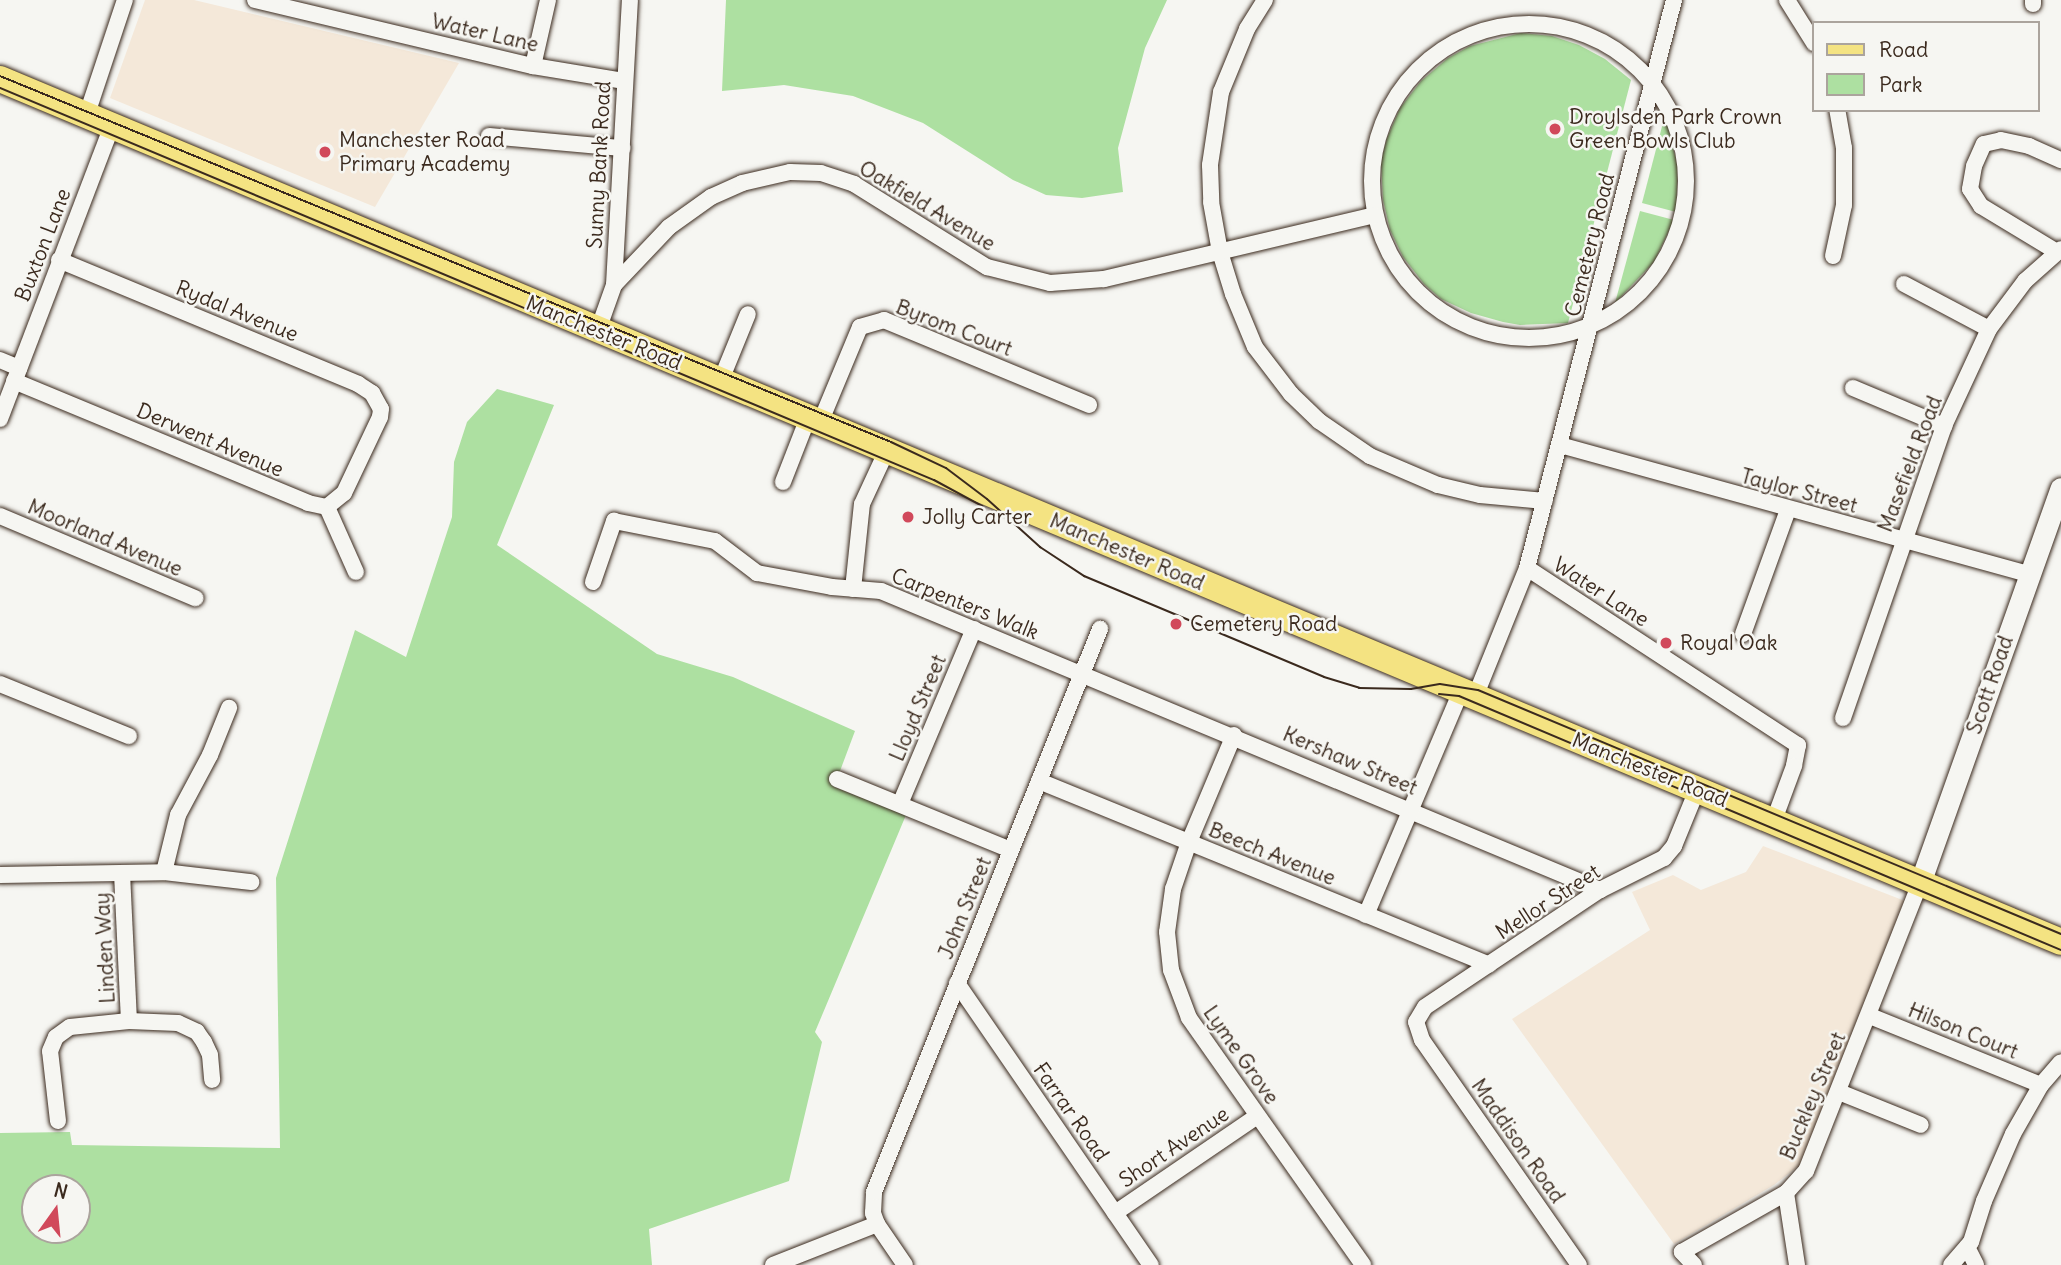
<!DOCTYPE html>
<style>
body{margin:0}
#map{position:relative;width:2061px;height:1265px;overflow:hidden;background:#f6f6f2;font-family:Delius,sans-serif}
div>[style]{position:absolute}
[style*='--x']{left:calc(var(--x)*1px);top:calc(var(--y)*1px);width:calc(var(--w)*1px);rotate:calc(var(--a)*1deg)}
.built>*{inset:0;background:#f4e8d9}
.green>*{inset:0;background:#ade0a1}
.roads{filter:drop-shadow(0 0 2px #3b2a1e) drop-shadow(0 0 2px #3b2a1e)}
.minor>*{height:16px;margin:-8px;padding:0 8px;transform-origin:8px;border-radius:8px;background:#f6f6f2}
.minor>.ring{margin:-8px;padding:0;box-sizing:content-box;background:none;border:16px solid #f6f6f2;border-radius:50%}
.tertiary>*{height:21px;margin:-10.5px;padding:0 10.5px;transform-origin:10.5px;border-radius:10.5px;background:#f6f6f2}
.primary>*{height:26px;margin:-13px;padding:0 13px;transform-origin:13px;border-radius:13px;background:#f4e382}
.tram>*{height:2px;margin:-1px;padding:0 1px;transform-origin:1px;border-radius:1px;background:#3b2a1e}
.dots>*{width:19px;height:19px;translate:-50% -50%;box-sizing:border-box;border:4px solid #f6f6f2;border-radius:50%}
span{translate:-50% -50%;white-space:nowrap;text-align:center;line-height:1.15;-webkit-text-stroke:5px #f6f6f2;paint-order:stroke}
.street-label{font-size:21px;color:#3b2a1e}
.poi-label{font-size:21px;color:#3b2a1e}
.left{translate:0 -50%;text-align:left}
.legend{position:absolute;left:1812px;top:21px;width:228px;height:91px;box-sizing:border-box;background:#f6f6f2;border:2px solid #aba49d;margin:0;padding:9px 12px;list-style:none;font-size:21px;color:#3b2a1e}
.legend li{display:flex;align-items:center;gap:14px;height:35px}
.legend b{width:35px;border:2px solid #aba49d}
.north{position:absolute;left:21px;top:1174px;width:70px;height:70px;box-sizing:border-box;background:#f6f6f2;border:2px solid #aba49d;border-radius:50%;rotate:15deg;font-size:19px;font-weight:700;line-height:28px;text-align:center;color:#3b2a1e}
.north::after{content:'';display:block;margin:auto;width:24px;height:32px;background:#d1495b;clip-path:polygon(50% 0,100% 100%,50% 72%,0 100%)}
</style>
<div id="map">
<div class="built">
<i style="clip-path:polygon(145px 0,194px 0,459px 63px,375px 207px,110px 98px)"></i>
<i style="clip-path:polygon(1763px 846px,1905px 901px,1801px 1164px,1774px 1185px,1674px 1244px,1512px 1019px,1650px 930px,1632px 892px,1673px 875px,1701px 890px,1746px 872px)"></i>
</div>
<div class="green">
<i style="clip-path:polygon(726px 0,1167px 0,1145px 48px,1118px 148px,1123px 192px,1082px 198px,1046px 195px,1013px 180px,923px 123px,853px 96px,784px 85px,722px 91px)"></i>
<i style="clip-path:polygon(1521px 33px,1552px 36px,1579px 45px,1605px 59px,1631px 80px,1568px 323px,1520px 325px,1503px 322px,1471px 313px,1441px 299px,1424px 284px,1403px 257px,1390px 230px,1383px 200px,1381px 161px,1387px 138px,1400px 108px,1421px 81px,1448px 58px,1470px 46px)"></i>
<i style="clip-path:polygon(1665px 115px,1678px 168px,1676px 212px,1642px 203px)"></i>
<i style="clip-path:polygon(1640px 211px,1674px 220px,1654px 262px,1615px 303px)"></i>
<i style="clip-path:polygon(evenodd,497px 389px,554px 405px,497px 545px,657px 654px,733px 677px,855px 731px,834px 787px,906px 815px,815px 1032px,822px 1042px,789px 1181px,649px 1229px,652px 1265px,0 1265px,0 1133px,70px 1132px,72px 1145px,280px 1148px,276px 878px,355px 630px,406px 657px,452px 517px,454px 462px,467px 422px,497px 389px,35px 1188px,77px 1188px,77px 1230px,35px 1230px,35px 1188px)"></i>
</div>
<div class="roads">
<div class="minor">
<i style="--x:255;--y:0;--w:286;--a:13.4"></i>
<i style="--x:533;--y:66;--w:93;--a:9.3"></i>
<i style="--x:1265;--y:0;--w:34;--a:122"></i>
<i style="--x:1247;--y:29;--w:68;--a:112.4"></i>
<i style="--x:1221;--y:92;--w:74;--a:98.6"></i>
<i style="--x:1210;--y:165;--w:37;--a:88"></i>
<i style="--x:1211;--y:202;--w:51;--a:79.8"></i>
<i style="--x:1220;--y:252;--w:44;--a:72.8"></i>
<i style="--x:1233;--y:294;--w:57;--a:67.5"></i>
<i style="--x:1255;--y:347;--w:59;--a:52.5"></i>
<i style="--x:1291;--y:394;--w:39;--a:44"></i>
<i style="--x:1319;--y:421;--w:62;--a:34.5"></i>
<i style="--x:1370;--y:456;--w:74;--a:23.1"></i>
<i style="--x:1438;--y:485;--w:43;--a:13.4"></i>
<i style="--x:1480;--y:495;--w:65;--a:5.3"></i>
<i style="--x:1787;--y:0;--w:51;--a:57.9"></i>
<i style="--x:2033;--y:0;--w:4;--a:90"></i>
<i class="ring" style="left:1372px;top:24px;width:298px;height:298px"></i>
<i style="--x:533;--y:66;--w:68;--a:-77.2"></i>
<i style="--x:87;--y:114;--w:120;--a:-71.6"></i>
<i style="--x:489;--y:136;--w:134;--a:5.2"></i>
<i style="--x:2057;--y:252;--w:89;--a:-148.8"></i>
<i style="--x:1981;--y:206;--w:20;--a:-123"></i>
<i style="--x:1970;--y:189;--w:23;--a:-80"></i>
<i style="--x:1974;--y:166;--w:24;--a:-66"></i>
<i style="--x:1984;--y:144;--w:17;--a:-13"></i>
<i style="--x:2001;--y:140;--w:29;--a:12"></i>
<i style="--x:2029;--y:146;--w:35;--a:24"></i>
<i style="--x:1833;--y:256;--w:52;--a:-77.8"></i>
<i style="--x:1844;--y:205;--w:57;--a:-90"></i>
<i style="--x:1844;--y:148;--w:39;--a:-100"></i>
<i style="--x:59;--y:260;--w:324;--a:22.5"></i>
<i style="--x:358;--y:384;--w:17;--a:33"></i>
<i style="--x:372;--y:393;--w:18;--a:61"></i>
<i style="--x:381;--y:409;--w:8;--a:97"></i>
<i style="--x:380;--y:417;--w:84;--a:115.3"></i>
<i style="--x:344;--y:493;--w:22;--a:141"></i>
<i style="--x:1904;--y:284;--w:96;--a:27.9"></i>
<i style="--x:614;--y:285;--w:80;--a:-46.5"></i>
<i style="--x:669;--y:227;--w:52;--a:-35.5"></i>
<i style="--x:711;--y:197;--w:34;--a:-24"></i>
<i style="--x:742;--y:183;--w:49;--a:-12.9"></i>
<i style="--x:790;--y:172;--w:31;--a:2"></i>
<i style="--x:821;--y:173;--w:35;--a:18"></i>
<i style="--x:854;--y:184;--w:157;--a:32"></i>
<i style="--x:987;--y:267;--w:65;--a:14.3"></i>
<i style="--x:1050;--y:283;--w:54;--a:-4.2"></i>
<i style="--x:1104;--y:279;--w:278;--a:-13.3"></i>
<i style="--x:598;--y:330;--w:48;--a:-70.4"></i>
<i style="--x:614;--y:285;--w:285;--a:-86.8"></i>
<i style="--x:0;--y:360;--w:21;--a:23"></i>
<i style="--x:721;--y:380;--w:71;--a:-67.8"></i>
<i style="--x:14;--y:381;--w:318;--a:22.5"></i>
<i style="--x:308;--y:503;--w:19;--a:12"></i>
<i style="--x:327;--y:507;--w:71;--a:66"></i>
<i style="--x:1853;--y:388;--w:99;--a:22.7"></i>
<i style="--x:0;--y:419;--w:315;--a:-69.1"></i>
<i style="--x:820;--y:423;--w:104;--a:-67.4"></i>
<i style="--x:860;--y:327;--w:25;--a:-16"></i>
<i style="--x:884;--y:320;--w:222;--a:22.5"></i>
<i style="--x:1560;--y:445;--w:486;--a:15.4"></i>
<i style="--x:783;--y:482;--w:69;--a:-68.7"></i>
<i style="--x:0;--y:516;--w:212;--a:22.8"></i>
<i style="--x:1527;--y:568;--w:324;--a:33.2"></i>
<i style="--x:1798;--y:745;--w:21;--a:101"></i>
<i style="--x:1794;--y:766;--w:58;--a:110.3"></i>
<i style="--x:593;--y:582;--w:65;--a:-71"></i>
<i style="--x:614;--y:521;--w:103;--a:11.2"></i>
<i style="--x:715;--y:541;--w:53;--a:37.3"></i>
<i style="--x:757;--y:573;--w:76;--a:10.6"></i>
<i style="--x:832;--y:587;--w:49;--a:4.7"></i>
<i style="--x:881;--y:591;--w:779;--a:22.58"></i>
<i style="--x:853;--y:589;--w:85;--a:-84"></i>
<i style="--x:862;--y:504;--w:60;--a:-65.2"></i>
<i style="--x:1743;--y:634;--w:132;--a:-70.1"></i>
<i style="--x:0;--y:684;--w:139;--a:22"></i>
<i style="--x:1475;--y:697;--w:139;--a:-68"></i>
<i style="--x:1527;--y:568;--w:587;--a:-75.49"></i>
<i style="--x:1843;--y:718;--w:309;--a:-70.9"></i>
<i style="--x:1944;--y:426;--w:107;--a:-65.1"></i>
<i style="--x:1989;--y:329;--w:60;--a:-53.1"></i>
<i style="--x:2025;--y:281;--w:48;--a:-41.6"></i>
<i style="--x:1234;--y:735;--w:116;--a:112.8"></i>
<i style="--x:1189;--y:842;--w:50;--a:108.8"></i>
<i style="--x:1173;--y:889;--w:43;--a:97.9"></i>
<i style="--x:1167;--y:932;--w:38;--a:84"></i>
<i style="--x:1171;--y:970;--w:51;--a:69.4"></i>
<i style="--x:1189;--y:1018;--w:302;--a:54.8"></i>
<i style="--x:837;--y:779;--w:188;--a:22.2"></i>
<i style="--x:1039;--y:781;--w:486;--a:22.2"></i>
<i style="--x:900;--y:804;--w:190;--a:-67.1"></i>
<i style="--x:164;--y:872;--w:59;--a:-76.2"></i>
<i style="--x:178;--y:815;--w:68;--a:-61.9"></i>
<i style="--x:210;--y:755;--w:51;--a:-68"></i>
<i style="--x:122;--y:873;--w:148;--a:87.3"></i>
<i style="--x:0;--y:875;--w:164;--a:-1"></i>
<i style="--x:164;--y:872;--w:88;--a:6.6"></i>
<i style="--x:1366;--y:915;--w:243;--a:-67"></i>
<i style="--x:957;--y:983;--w:342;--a:55.5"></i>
<i style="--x:1870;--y:1016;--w:184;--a:22"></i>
<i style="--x:1839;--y:1092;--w:88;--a:21.9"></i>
<i style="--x:58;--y:1121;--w:70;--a:-96.5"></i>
<i style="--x:50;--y:1051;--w:15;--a:-67"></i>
<i style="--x:56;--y:1037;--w:17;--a:-36"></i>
<i style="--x:70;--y:1027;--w:59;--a:-5.8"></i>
<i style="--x:129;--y:1021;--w:49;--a:2.3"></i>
<i style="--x:178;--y:1023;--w:21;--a:25"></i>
<i style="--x:197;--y:1032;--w:12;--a:55"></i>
<i style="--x:204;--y:1042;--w:14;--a:65"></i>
<i style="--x:210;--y:1055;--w:25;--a:85"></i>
<i style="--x:1786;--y:1193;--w:73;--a:81.3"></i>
<i style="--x:1115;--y:1213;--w:172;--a:-34.3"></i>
<i style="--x:1967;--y:1247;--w:20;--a:63"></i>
<i style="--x:773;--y:1265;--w:112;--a:-21.5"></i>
<i style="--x:905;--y:1265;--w:50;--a:-124.3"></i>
<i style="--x:877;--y:1224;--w:12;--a:-110"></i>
<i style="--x:873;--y:1213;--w:21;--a:-87"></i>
<i style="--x:874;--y:1192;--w:607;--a:-68.13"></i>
<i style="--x:1579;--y:1265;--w:274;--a:-124.9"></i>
<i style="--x:1422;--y:1040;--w:19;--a:-108"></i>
<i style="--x:1416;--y:1022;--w:17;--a:-59"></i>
<i style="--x:1425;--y:1007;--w:211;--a:-33.8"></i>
<i style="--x:1600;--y:890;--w:72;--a:-26.6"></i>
<i style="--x:1664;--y:858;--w:16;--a:-50"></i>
<i style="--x:1674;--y:846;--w:61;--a:-67.7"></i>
<i style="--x:1694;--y:1265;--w:18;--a:-133"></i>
<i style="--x:1682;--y:1252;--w:120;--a:-29.6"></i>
<i style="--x:1786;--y:1193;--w:30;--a:-48"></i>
<i style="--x:1806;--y:1171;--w:310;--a:-68.4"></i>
<i style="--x:1951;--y:1265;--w:30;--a:-49"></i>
<i style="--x:1971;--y:1242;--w:43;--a:-72.4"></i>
<i style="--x:1984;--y:1201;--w:73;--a:-66.6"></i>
<i style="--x:2013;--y:1134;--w:56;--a:-60.3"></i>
<i style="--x:2041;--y:1085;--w:30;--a:-49"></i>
</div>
<div class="tertiary">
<i style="--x:1920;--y:883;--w:419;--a:-70.4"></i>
</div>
<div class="primary">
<i style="--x:0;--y:79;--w:2234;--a:22.72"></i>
</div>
</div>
<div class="tram">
<i style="--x:0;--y:76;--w:963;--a:22.33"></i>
<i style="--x:891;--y:442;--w:61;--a:25.3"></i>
<i style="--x:946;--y:468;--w:51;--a:37.1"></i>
<i style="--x:987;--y:499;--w:72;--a:42.2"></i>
<i style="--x:1040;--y:547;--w:53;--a:33.4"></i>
<i style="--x:1084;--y:576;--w:260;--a:22.8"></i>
<i style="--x:1324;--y:677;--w:37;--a:17"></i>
<i style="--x:1359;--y:688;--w:52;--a:1.1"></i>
<i style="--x:1411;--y:689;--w:29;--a:-10"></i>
<i style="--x:1440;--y:684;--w:38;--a:9"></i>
<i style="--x:1478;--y:690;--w:632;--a:22.71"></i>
<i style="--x:0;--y:88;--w:1013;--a:22.77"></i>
<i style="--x:934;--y:480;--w:55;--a:28.4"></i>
<i style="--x:1439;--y:694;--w:20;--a:6"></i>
<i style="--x:1459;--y:696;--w:653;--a:22.88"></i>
</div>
<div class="dots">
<i style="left:1555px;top:129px;background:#d1495b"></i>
<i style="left:325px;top:152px;background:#d1495b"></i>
<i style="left:908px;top:517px;background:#d1495b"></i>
<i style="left:1176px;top:624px;background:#d1495b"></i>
<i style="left:1666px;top:643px;background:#d1495b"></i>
</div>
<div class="street-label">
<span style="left:485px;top:33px;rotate:13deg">Water Lane</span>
<span style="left:599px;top:165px;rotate:-87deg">Sunny Bank Road</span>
<span style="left:927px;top:206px;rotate:31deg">Oakfield Avenue</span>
<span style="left:43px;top:245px;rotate:-69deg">Buxton Lane</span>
<span style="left:1590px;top:245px;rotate:-76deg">Cemetery Road</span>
<span style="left:237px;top:311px;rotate:22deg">Rydal Avenue</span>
<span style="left:954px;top:328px;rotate:21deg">Byrom Court</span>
<span style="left:604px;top:333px;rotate:22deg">Manchester Road</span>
<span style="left:210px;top:440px;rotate:23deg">Derwent Avenue</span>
<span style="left:1910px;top:464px;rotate:-69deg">Masefield Road</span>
<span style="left:1799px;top:491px;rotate:15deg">Taylor Street</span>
<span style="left:105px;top:538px;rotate:23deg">Moorland Avenue</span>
<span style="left:1127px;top:552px;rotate:23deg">Manchester Road</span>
<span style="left:1601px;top:592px;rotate:33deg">Water Lane</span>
<span style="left:965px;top:604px;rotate:22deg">Carpenters Walk</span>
<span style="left:1990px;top:685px;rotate:-71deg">Scott Road</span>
<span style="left:918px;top:708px;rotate:-67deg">Lloyd Street</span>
<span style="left:1350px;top:761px;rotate:23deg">Kershaw Street</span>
<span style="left:1650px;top:770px;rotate:22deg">Manchester Road</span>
<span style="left:1272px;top:854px;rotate:22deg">Beech Avenue</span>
<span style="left:1548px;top:902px;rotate:-33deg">Mellor Street</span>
<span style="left:965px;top:908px;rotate:-68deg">John Street</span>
<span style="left:105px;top:948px;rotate:-93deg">Linden Way</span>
<span style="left:1963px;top:1031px;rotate:22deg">Hilson Court</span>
<span style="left:1241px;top:1055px;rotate:55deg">Lyme Grove</span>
<span style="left:1813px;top:1096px;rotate:-67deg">Buckley Street</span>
<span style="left:1071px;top:1112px;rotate:55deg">Farrar Road</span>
<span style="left:1518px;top:1141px;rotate:55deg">Maddison Road</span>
<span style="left:1174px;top:1147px;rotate:-34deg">Short Avenue</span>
</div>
<div class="poi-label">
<span class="left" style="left:1569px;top:129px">Droylsden Park Crown<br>Green Bowls Club</span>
<span class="left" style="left:339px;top:152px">Manchester Road<br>Primary Academy</span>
<span class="left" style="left:922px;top:517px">Jolly Carter</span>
<span class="left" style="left:1190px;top:624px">Cemetery Road</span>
<span class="left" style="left:1680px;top:643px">Royal Oak</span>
</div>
<ul class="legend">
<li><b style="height:9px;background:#f4e382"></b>Road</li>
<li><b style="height:19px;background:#ade0a1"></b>Park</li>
</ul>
<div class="north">N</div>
</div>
